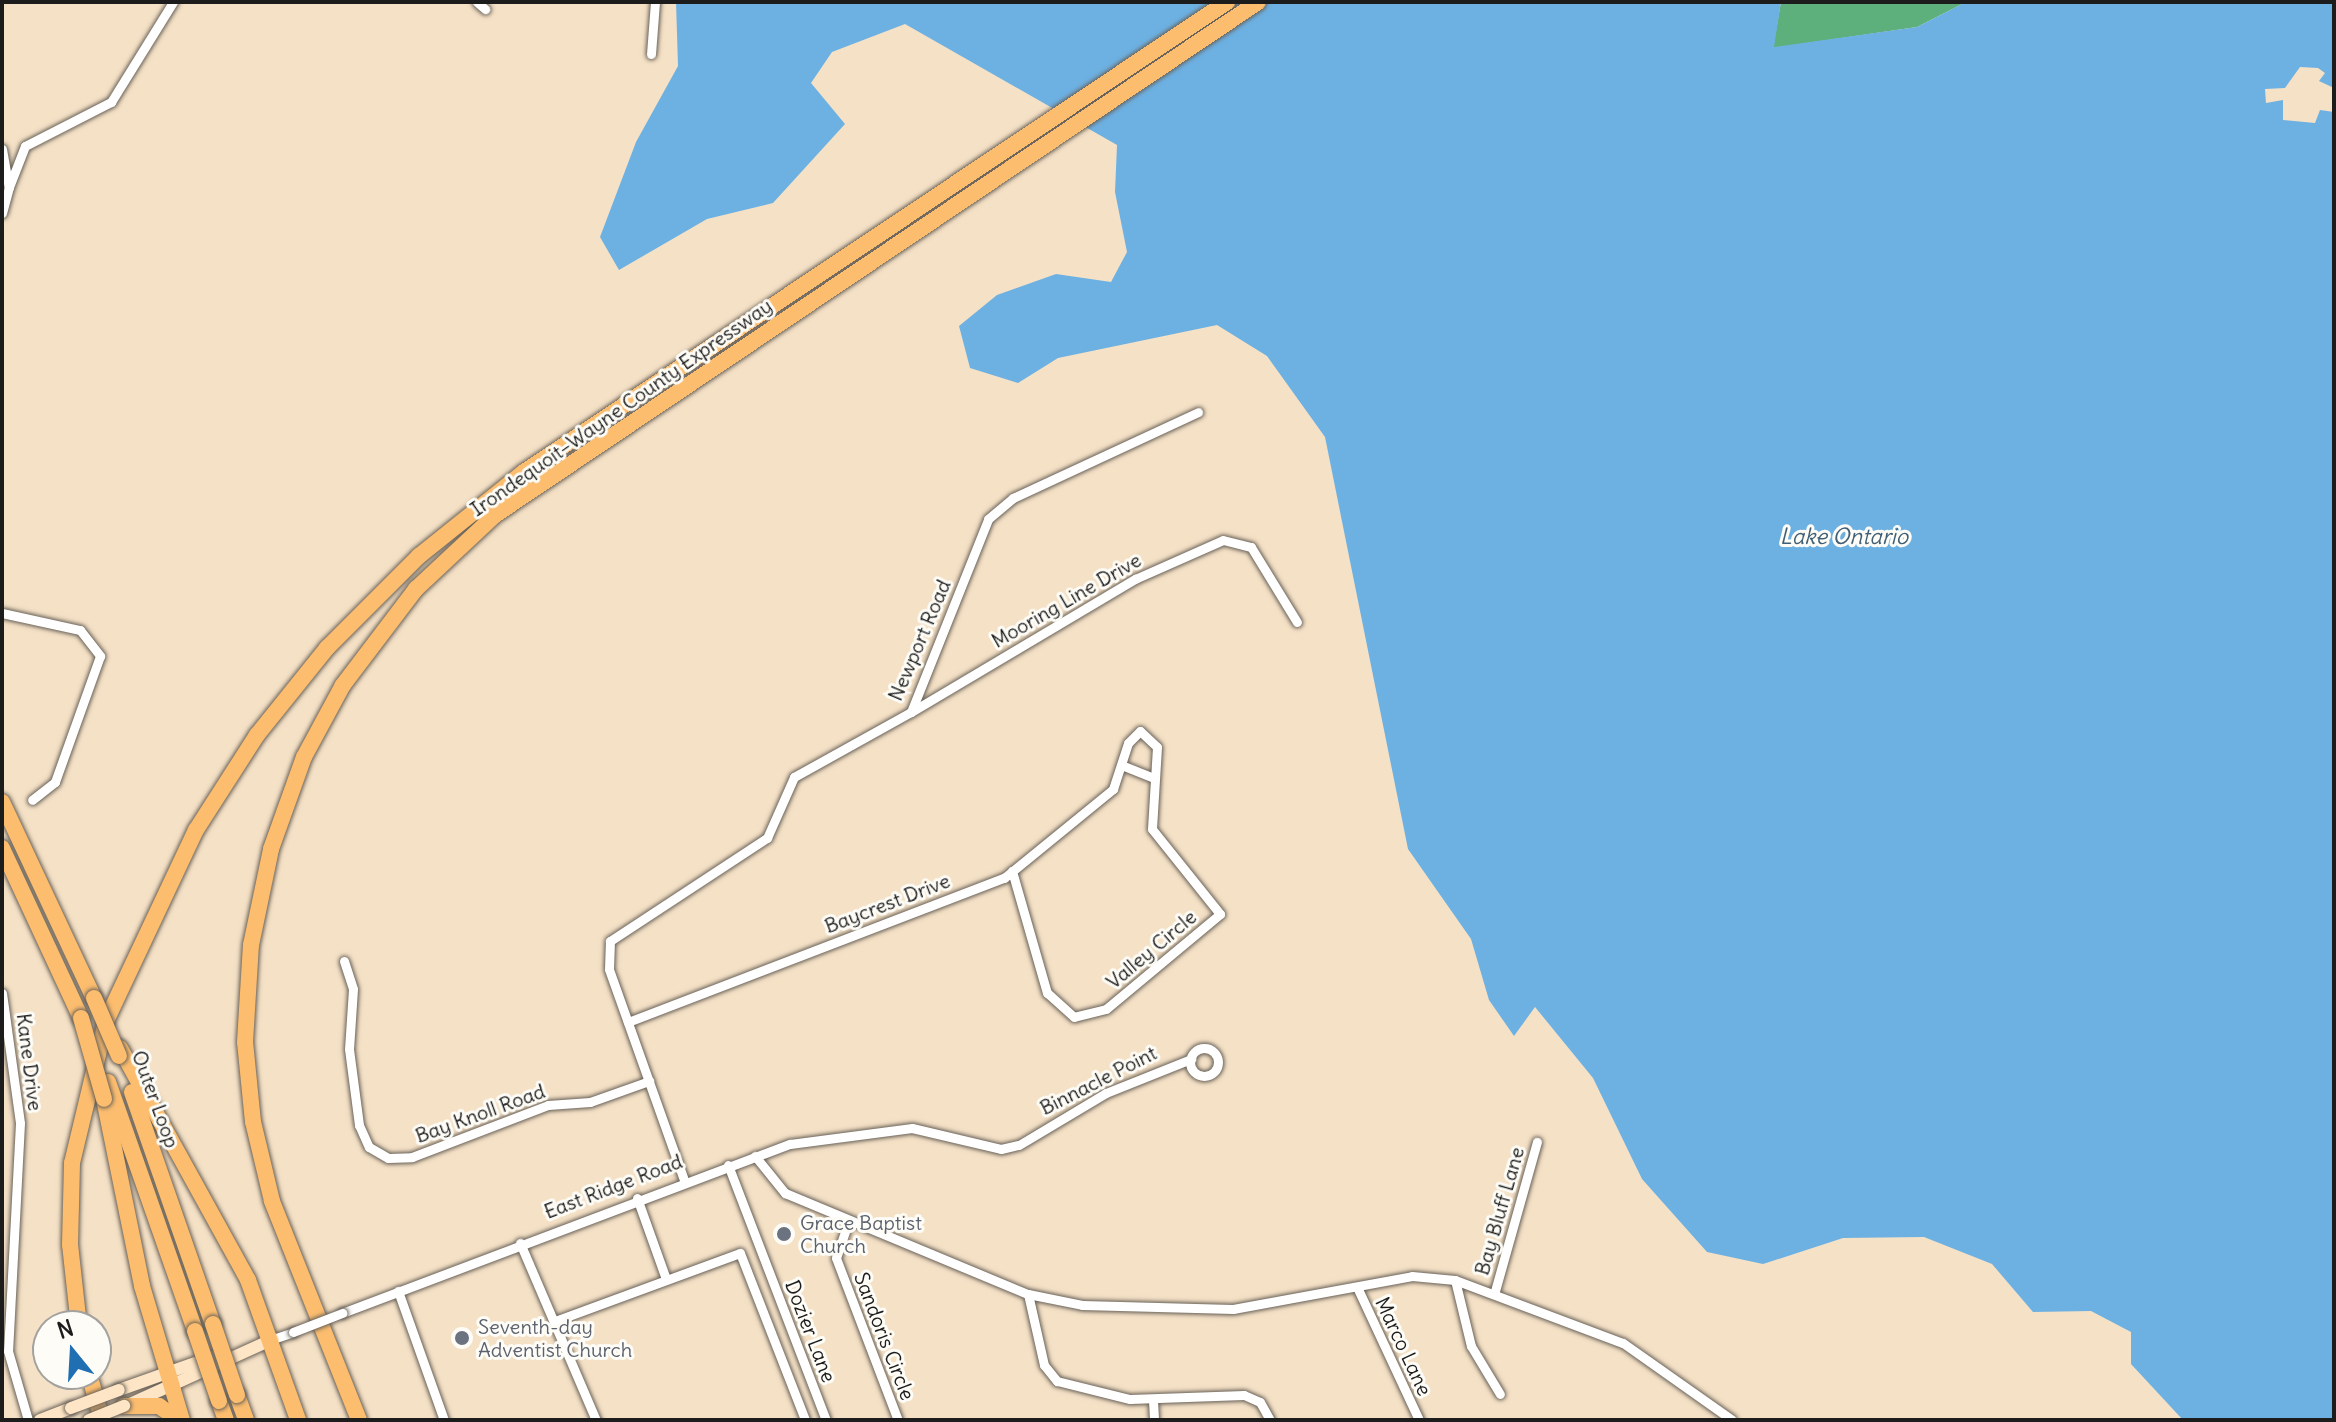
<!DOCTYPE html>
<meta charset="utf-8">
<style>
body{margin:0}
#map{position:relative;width:2336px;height:1422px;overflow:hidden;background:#f5e1c6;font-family:Delius,sans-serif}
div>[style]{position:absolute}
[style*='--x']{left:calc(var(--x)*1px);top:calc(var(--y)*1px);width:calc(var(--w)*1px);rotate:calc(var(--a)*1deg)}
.forest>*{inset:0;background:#5daf7b}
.water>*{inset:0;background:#6db1e3}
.roads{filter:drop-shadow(0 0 2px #686158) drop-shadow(0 0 2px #686158)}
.street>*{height:9px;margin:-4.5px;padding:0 4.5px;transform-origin:4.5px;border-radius:4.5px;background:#fff}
.street>.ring{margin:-4.5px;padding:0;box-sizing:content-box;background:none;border:9px solid #fff;border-radius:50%}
.secondary>*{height:12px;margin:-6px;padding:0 6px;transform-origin:6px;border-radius:6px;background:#fee5c5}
.highway>*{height:16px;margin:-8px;padding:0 8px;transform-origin:8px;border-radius:8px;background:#fcbd6f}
.bridges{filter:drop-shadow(0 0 2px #686158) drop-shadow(0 0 2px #686158)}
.street-bridge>*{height:9px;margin:-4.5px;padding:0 4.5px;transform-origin:4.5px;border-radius:4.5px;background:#fff}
.secondary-bridge>*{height:12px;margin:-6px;padding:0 6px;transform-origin:6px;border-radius:6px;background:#fee5c5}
.highway-bridge>*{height:16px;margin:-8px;padding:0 8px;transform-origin:8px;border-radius:8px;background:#fcbd6f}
.dots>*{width:22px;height:22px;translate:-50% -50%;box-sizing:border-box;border:4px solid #fdfcf7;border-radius:50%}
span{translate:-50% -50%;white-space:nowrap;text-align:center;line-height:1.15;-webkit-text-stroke:6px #fdfcf7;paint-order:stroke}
.street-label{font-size:20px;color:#1c1c1c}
.worship-label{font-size:20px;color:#5b616d}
.left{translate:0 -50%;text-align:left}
.water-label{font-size:22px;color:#405f76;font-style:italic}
.frame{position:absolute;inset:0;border:4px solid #1c1c1c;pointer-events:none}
.north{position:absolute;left:32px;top:1310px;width:80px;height:80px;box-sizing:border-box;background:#fdfcf7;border:2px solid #a3a29f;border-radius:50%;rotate:342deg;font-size:22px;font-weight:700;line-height:32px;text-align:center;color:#1c1c1c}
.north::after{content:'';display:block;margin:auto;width:28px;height:36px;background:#1f6fb2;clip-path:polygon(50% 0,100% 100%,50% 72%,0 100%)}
</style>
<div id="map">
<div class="forest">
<i style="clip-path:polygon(1781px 2px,1966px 2px,1917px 27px,1773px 48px)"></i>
</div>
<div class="water">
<i style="clip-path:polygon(676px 2px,1781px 2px,1774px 47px,1917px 27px,1966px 2px,2334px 2px,2334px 88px,2319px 81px,2325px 73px,2318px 68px,2300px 67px,2285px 88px,2265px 89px,2266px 103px,2283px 100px,2283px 120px,2315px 123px,2320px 110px,2334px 112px,2334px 1420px,2183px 1420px,2131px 1364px,2131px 1332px,2091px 1311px,2033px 1312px,1992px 1264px,1924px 1237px,1843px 1238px,1763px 1264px,1707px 1252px,1642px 1179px,1593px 1078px,1535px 1007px,1514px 1036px,1489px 1000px,1471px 939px,1408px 849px,1325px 437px,1267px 356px,1217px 325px,1058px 358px,1018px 383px,970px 368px,959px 326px,997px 295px,1056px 274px,1111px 282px,1127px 252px,1115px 192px,1117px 145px,905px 24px,832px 52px,811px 83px,845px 124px,773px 203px,707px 219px,619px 270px,600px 237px,636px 142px,678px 66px)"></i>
</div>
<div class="roads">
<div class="street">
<i style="--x:477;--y:2;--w:11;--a:41"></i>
<i style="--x:651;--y:54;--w:52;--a:-85.6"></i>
<i style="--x:2;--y:149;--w:39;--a:80"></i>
<i style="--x:9;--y:187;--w:27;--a:105"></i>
<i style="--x:9;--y:187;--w:44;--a:-68.7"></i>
<i style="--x:25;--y:146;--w:97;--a:-27.1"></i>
<i style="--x:111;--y:102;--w:118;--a:-58.2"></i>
<i style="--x:2;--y:613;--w:80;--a:12.3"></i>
<i style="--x:80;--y:630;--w:33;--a:52"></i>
<i style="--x:100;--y:656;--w:134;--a:109.7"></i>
<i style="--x:55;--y:782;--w:29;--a:142"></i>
<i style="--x:911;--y:712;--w:261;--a:-30.7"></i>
<i style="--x:1135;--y:579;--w:96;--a:-23.9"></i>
<i style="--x:1223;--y:540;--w:29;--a:14"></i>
<i style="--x:1251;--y:547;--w:88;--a:58.5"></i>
<i style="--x:1124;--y:766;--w:32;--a:22"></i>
<i style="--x:344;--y:961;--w:29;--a:72"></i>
<i style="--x:353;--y:989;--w:60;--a:93.8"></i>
<i style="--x:349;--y:1049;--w:77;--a:82.5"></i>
<i style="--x:359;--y:1125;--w:24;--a:66"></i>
<i style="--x:369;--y:1147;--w:22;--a:30"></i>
<i style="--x:388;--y:1158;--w:24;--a:-2"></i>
<i style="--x:412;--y:1157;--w:146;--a:-20.9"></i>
<i style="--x:548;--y:1105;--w:42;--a:-4.1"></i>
<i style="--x:590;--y:1102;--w:63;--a:-19.6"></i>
<i style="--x:2;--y:993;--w:131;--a:82.1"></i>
<i style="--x:20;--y:1123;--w:228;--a:93"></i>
<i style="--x:8;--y:1351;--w:72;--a:73.8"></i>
<i style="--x:628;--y:1022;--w:403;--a:-21"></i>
<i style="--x:1004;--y:878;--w:141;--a:-39.2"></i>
<i style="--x:1113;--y:789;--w:48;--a:-71.9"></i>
<i style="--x:1128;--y:743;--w:17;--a:-45"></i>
<i style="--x:1140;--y:731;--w:23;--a:43"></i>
<i style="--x:1157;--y:747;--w:82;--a:93.5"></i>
<i style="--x:1152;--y:829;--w:109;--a:51.3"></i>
<i style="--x:1220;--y:914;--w:148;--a:140.2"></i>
<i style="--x:1106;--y:1009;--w:33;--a:166"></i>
<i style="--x:1074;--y:1017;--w:36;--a:-138"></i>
<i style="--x:1047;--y:993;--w:127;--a:-106"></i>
<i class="ring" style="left:1190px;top:1048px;width:19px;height:19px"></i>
<i style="--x:755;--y:1156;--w:48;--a:51"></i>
<i style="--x:785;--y:1193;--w:263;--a:22.6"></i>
<i style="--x:1028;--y:1294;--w:55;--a:11.5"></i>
<i style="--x:1082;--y:1305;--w:151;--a:1.5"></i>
<i style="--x:1233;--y:1309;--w:182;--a:-10.4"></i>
<i style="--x:1412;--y:1276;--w:43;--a:5.3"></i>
<i style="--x:1455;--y:1280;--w:179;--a:20.6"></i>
<i style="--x:1623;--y:1343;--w:133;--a:35.2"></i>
<i style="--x:728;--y:1165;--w:273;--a:69"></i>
<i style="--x:684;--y:1180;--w:224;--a:-109.6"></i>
<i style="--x:609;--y:969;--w:28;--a:-88"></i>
<i style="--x:610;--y:941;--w:188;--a:-33.3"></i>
<i style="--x:767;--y:838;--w:67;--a:-66.1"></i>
<i style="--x:794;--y:777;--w:134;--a:-29.1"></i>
<i style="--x:911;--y:712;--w:208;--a:-68.2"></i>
<i style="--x:988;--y:519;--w:33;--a:-40"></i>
<i style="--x:1013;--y:498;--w:204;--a:-24.9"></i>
<i style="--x:637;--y:1198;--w:86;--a:70.3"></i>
<i style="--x:849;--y:1220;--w:40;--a:108.9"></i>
<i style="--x:836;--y:1258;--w:173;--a:69.1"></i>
<i style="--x:520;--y:1243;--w:193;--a:66.8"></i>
<i style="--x:1455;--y:1280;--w:68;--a:76.4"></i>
<i style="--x:1471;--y:1346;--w:56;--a:58.9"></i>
<i style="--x:1357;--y:1287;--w:147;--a:65"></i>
<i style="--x:398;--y:1291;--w:137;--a:70.4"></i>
<i style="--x:1495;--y:1291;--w:155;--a:-74.3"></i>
<i style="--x:1028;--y:1294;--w:73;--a:77.3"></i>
<i style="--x:1044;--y:1365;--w:21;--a:51"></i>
<i style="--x:1057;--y:1381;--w:75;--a:13.9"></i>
<i style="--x:1130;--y:1399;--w:114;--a:-2"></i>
<i style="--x:1244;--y:1395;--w:17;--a:24"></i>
<i style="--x:1260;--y:1402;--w:21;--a:61"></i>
<i style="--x:342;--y:1313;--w:479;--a:-20.7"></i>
<i style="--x:790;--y:1144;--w:123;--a:-7.5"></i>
<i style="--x:912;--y:1128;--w:91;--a:13.3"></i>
<i style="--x:1001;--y:1149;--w:18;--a:-13"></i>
<i style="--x:1019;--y:1145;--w:101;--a:-30.9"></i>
<i style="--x:1106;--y:1093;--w:92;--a:-21.8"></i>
<i style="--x:555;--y:1321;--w:197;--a:-20.2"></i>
<i style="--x:740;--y:1253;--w:179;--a:68.7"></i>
<i style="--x:273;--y:1339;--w:21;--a:-19"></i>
<i style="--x:1153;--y:1400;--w:20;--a:87"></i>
</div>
<div class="secondary">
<i style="--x:119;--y:1390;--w:99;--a:-19.5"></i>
<i style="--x:130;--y:1404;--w:157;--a:-24.4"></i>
<i style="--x:40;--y:1420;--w:33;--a:-21"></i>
</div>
<div class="highway">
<i style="--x:2;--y:802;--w:217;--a:64.9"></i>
<i style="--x:2;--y:848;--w:187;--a:65.1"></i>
<i style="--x:120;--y:1048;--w:265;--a:61.1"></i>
<i style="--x:248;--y:1280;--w:149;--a:70.3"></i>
<i style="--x:108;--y:1082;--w:264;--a:70.7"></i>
<i style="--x:132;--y:1092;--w:246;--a:70.8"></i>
<i style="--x:104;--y:1099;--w:191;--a:78.5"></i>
<i style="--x:142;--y:1286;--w:140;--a:73.4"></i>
<i style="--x:79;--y:1326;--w:81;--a:-96.3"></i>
<i style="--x:70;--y:1245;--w:82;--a:-88.6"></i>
<i style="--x:72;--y:1163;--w:146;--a:-76.5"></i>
<i style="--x:106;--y:1021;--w:211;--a:-64.8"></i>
<i style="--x:196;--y:830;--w:113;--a:-57.3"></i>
<i style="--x:257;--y:735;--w:112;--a:-51.2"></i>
<i style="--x:327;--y:648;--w:130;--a:-45"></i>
<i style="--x:419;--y:556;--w:134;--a:-38.7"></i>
<i style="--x:524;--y:472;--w:846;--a:-33.77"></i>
<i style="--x:89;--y:1374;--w:48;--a:74.2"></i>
<i style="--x:237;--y:1395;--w:27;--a:70"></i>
<i style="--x:219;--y:1401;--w:20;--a:70"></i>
<i style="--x:124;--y:1406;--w:35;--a:0"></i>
<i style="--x:159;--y:1406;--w:24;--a:35"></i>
<i style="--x:359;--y:1420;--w:236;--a:-111.7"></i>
<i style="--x:272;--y:1201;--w:81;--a:-103.5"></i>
<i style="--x:253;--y:1122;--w:80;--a:-95.7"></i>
<i style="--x:245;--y:1042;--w:97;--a:-86.5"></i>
<i style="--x:251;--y:945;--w:98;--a:-78.2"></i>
<i style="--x:271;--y:849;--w:98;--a:-70.3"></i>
<i style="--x:304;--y:757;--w:82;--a:-61.6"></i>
<i style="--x:343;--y:685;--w:121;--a:-52.8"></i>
<i style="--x:416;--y:589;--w:108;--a:-43.1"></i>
<i style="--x:495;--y:515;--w:919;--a:-33.91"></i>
</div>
</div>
<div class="bridges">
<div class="street-bridge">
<i style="--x:293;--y:1332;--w:53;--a:-21.2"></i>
</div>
<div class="secondary-bridge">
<i style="--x:71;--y:1408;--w:51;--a:-20.6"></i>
<i style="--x:89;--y:1420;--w:38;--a:-22"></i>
</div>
<div class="highway-bridge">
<i style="--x:94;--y:998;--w:63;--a:66.7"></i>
<i style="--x:81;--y:1018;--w:84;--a:74.1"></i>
<i style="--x:213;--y:1324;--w:75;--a:71.3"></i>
<i style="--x:195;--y:1331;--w:74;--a:71.1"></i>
</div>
</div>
<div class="dots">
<i style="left:784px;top:1234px;background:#6b7280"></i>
<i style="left:462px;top:1338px;background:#6b7280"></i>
</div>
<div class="street-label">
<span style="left:621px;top:407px;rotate:-35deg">Irondequoit–Wayne County Expressway</span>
<span style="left:1066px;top:600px;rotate:-30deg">Mooring Line Drive</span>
<span style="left:919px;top:640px;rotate:-67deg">Newport Road</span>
<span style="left:887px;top:903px;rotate:-21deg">Baycrest Drive</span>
<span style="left:1151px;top:949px;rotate:-40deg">Valley Circle</span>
<span style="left:30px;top:1062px;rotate:83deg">Kane Drive</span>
<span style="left:1098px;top:1080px;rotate:-27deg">Binnacle Point</span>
<span style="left:156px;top:1099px;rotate:70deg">Outer Loop</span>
<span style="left:480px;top:1113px;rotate:-20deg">Bay Knoll Road</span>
<span style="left:613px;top:1186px;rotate:-21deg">East Ridge Road</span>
<span style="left:1499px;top:1211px;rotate:-74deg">Bay Bluff Lane</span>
<span style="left:811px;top:1331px;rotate:69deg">Dozier Lane</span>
<span style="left:885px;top:1336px;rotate:69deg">Sandoris Circle</span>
<span style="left:1404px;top:1346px;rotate:65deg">Marco Lane</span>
</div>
<div class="worship-label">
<span class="left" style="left:800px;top:1234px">Grace Baptist<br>Church</span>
<span class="left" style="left:478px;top:1338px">Seventh-day<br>Adventist Church</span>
</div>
<div class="water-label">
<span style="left:1844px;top:537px">Lake Ontario</span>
</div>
<div class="frame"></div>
<div class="north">N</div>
</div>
